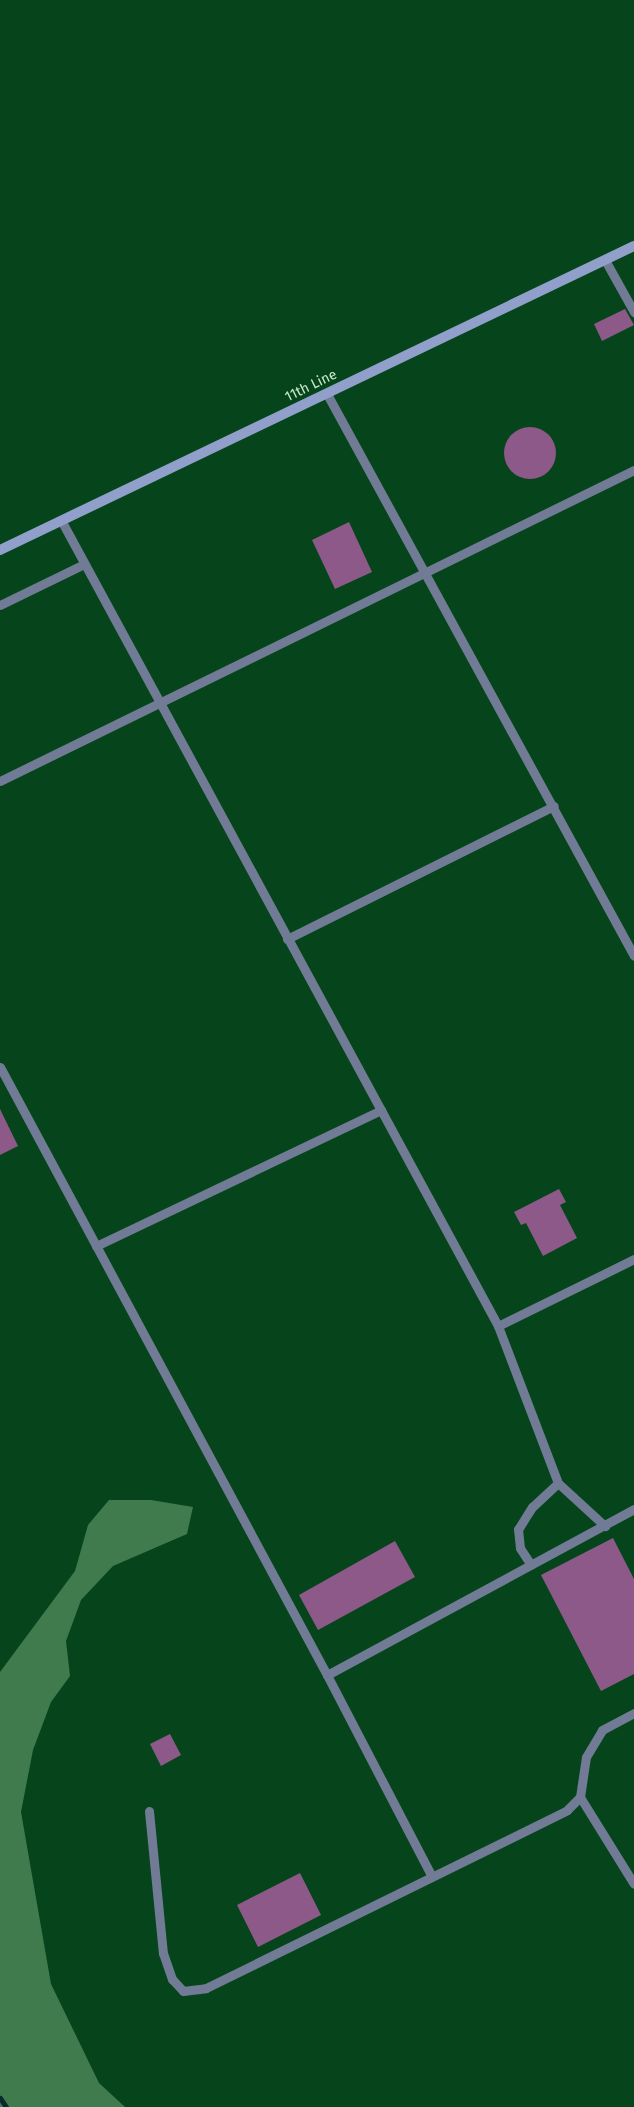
<!DOCTYPE html>
<style>
body{margin:0}
#map{position:relative;width:634px;height:2107px;overflow:hidden;background:#06451c;font-family:"Fira Sans",sans-serif}
div>[style]{position:absolute}
[style*='--x']{left:calc(var(--x)*1px);top:calc(var(--y)*1px);width:calc(var(--w)*1px);rotate:calc(var(--a)*1deg)}
.forest>*{inset:0;background:#3f7b4d}
.stream>*{height:5px;margin:-2.5px;padding:0 2.5px;transform-origin:2.5px;border-radius:2.5px;background:#092a2f}
.building>*{inset:0;background:#8d5989}
.round{border-radius:50%}
.lane>*{height:9px;margin:-4.5px;padding:0 4.5px;transform-origin:4.5px;border-radius:4.5px;background:#727b96}
.secondary>*{height:10px;margin:-5px;padding:0 5px;transform-origin:5px;border-radius:5px;background:#91a0cb}
span{translate:-50% -50%;white-space:nowrap;text-align:center;line-height:1.15;-webkit-text-stroke:4px #06451c;paint-order:stroke}
.street-label{font-size:14px;color:#cae7ce}
</style>
<div id="map">
<div class="forest">
<i style="clip-path:polygon(109px 1500px,151px 1500px,193px 1507px,187px 1534px,113px 1566px,81px 1600px,66px 1641px,70px 1676px,51px 1702px,33px 1750px,21px 1812px,51px 1984px,99px 2083px,125px 2107px,0 2107px,0 1672px,75px 1571px,88px 1525px)"></i>
</div>
<div class="stream">
<i style="--x:0;--y:2098;--w:11;--a:56"></i>
</div>
<div class="building">
<i style="clip-path:polygon(625px 309px,634px 325px,602px 341px,594px 324px)"></i>
<i class="round" style="left:504px;top:427px;width:52px;height:52px"></i>
<i style="clip-path:polygon(349px 522px,372px 572px,335px 589px,312px 540px)"></i>
<i style="clip-path:polygon(0 1109px,18px 1146px,0 1155px)"></i>
<i style="clip-path:polygon(559px 1189px,566px 1202px,560px 1205px,577px 1238px,543px 1256px,526px 1223px,521px 1225px,514px 1212px)"></i>
<i style="clip-path:polygon(613px 1538px,634px 1579px,634px 1674px,601px 1691px,541px 1575px)"></i>
<i style="clip-path:polygon(395px 1541px,415px 1577px,318px 1630px,299px 1595px)"></i>
<i style="clip-path:polygon(170px 1734px,181px 1755px,161px 1766px,150px 1744px)"></i>
<i style="clip-path:polygon(300px 1873px,321px 1915px,258px 1947px,237px 1905px)"></i>
</div>
<div class="lane">
<i style="--x:605;--y:260;--w:60;--a:60.9"></i>
<i style="--x:327;--y:394;--w:640;--a:61.35"></i>
<i style="--x:61;--y:520;--w:917;--a:61.53"></i>
<i style="--x:498;--y:1326;--w:168;--a:69.1"></i>
<i style="--x:558;--y:1483;--w:35;--a:137"></i>
<i style="--x:532;--y:1507;--w:26;--a:122"></i>
<i style="--x:518;--y:1529;--w:19;--a:84"></i>
<i style="--x:520;--y:1548;--w:20;--a:57"></i>
<i style="--x:0;--y:605;--w:93;--a:-26"></i>
<i style="--x:0;--y:781;--w:706;--a:-26.13"></i>
<i style="--x:287;--y:939;--w:298;--a:-26.5"></i>
<i style="--x:0;--y:1067;--w:690;--a:61.73"></i>
<i style="--x:327;--y:1675;--w:349;--a:-28.4"></i>
<i style="--x:96;--y:1246;--w:316;--a:-25.5"></i>
<i style="--x:498;--y:1326;--w:152;--a:-26.2"></i>
<i style="--x:558;--y:1483;--w:64;--a:42.5"></i>
<i style="--x:327;--y:1675;--w:225;--a:62.5"></i>
<i style="--x:580;--y:1797;--w:102;--a:58.2"></i>
<i style="--x:149;--y:1811;--w:143;--a:84.4"></i>
<i style="--x:163;--y:1953;--w:28;--a:71"></i>
<i style="--x:172;--y:1979;--w:16;--a:47"></i>
<i style="--x:183;--y:1991;--w:23;--a:-7"></i>
<i style="--x:206;--y:1988;--w:402;--a:-26.2"></i>
<i style="--x:567;--y:1810;--w:18;--a:-45"></i>
<i style="--x:580;--y:1797;--w:40;--a:-81.5"></i>
<i style="--x:586;--y:1757;--w:31;--a:-59"></i>
<i style="--x:602;--y:1730;--w:36;--a:-28"></i>
</div>
<div class="secondary">
<i style="--x:0;--y:550;--w:703;--a:-25.62"></i>
</div>
<div class="street-label">
<span style="left:311px;top:386px;rotate:-26deg">11th Line</span>
</div>
</div>
